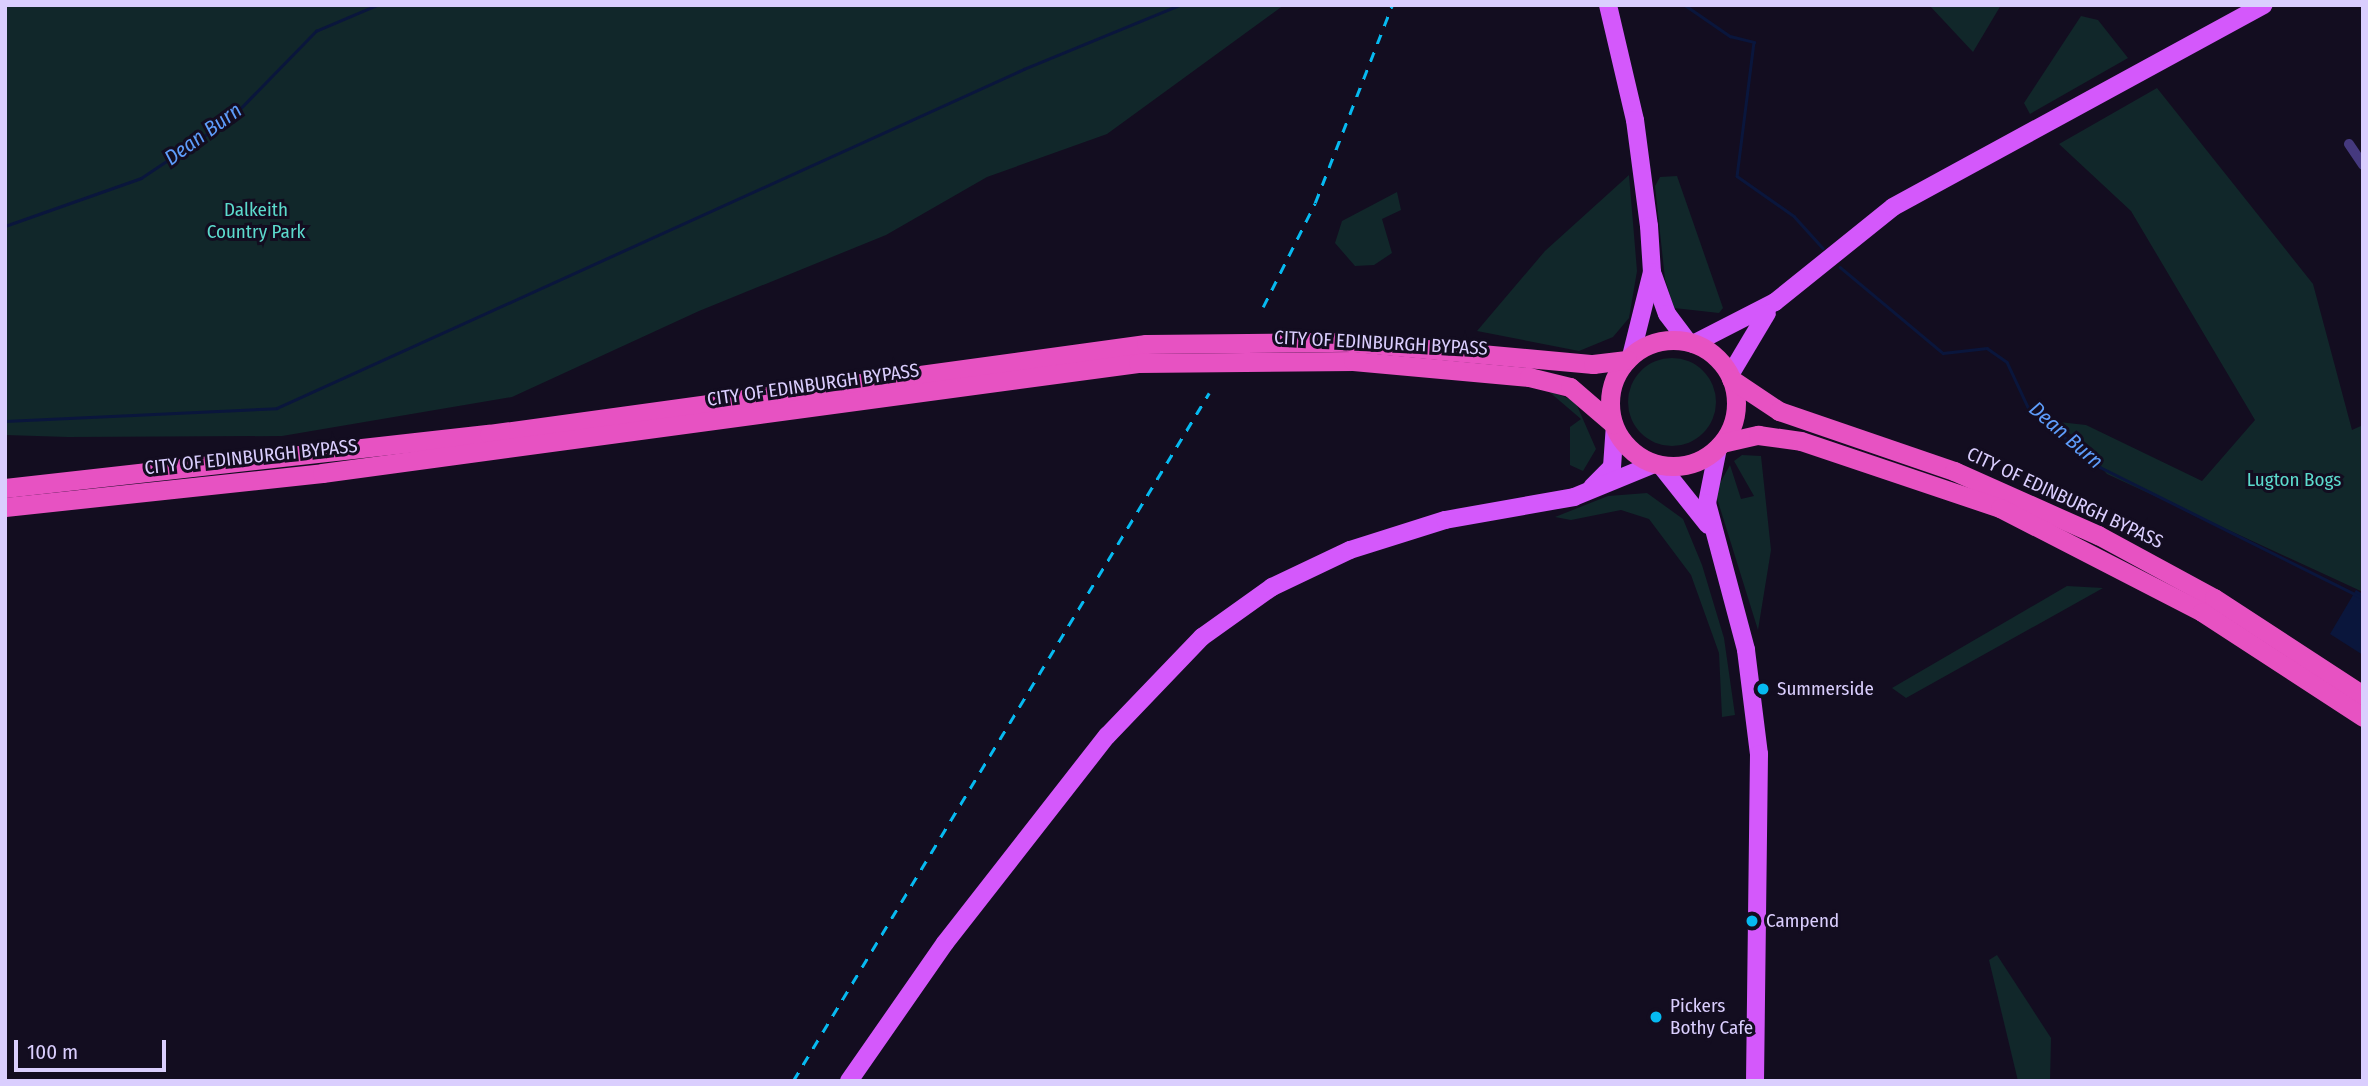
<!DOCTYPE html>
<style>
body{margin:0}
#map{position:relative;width:2368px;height:1086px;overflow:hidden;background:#130d20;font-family:"Fira Sans Condensed",sans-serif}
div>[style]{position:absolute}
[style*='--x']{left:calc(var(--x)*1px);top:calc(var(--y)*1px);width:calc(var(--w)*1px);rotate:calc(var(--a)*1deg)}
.green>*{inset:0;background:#11272a}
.round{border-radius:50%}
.water>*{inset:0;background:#0a163c}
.stream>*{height:2.5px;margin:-1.25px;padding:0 1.25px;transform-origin:1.25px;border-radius:1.25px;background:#0a163c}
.minor>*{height:10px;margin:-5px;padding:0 5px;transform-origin:5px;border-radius:5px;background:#45397e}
.primary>*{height:18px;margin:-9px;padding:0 9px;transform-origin:9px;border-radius:9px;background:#d458fb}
.trunk>*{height:19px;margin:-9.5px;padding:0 9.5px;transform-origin:9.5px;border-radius:9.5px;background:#e752c2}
.trunk>.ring{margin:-9.5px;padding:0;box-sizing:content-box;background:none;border:19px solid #e752c2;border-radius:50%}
.rail>*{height:2.5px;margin-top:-1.25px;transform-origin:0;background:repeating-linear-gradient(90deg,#06baf1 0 10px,transparent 0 19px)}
.dots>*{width:19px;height:19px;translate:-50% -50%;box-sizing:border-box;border:4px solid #130d20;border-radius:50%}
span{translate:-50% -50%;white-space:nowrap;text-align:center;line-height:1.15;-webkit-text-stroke:6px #130d20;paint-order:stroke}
.park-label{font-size:19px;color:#5cdbcd}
.street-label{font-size:19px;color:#dacefe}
.poi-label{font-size:19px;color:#dacefe}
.left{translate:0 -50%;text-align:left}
.water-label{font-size:21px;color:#5e9dfb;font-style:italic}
.frame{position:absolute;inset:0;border:7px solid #dacefe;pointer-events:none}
.scale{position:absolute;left:14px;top:1040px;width:152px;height:32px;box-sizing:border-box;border:4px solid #dacefe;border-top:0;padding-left:9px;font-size:21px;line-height:24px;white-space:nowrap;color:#dacefe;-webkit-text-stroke:5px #130d20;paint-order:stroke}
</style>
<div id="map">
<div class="green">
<i style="clip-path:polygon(5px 5px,1284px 5px,1107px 134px,987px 177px,886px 235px,699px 311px,512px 397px,282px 436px,68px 437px,5px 435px)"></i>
<i style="clip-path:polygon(1929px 5px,2001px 5px,1973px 52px)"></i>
<i style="clip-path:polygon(2081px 16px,2098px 20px,2128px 58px,2030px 114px,2024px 103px)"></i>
<i style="clip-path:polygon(2157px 88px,2313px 284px,2352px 430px,2363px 425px,2363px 592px,2107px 474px,2059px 422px,2086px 425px,2202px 481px,2255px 420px,2131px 211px,2059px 144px)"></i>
<i style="clip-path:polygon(1629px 175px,1637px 271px,1629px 318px,1613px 337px,1579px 351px,1477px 331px,1545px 251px)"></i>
<i style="clip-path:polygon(1677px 176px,1723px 308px,1719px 313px,1674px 308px,1665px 279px,1655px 186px,1660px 177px)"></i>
<i style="clip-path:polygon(1397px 192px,1401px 210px,1382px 219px,1392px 253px,1374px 265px,1355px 266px,1335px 243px,1342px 221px)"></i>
<i class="round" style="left:1628px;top:358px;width:88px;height:88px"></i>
<i style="clip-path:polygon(1547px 390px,1575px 401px,1596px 449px,1583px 471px,1570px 465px,1570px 427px,1581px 419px)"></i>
<i style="clip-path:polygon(1742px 455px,1761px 456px,1771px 550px,1758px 630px,1715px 492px,1730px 465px,1741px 499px,1754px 496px,1734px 461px)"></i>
<i style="clip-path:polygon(1647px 493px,1683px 519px,1702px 565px,1724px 638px,1735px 715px,1722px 717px,1719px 653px,1691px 575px,1649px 519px,1621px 510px,1571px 520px,1555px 517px,1608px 496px)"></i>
<i style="clip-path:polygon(2067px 586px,2103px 588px,1906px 698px,1892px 688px)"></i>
<i style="clip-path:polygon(1997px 955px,2051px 1038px,2050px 1081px,2018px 1081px,1989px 960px)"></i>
</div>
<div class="water">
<i style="clip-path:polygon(2356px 590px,2363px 594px,2363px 655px,2330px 634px)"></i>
</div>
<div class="stream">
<i style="--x:1685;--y:5;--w:55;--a:34.6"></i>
<i style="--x:1730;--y:36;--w:25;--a:14"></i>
<i style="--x:1754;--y:42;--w:135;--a:97.2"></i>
<i style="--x:1737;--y:176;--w:70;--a:35.1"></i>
<i style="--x:1794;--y:216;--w:43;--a:47.8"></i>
<i style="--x:5;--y:226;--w:144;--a:-19.4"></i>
<i style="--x:141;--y:178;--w:108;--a:-33.7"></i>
<i style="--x:231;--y:118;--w:122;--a:-45.7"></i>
<i style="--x:316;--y:31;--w:66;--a:-23.1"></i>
<i style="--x:1840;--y:267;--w:134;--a:39.9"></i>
<i style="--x:1943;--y:353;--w:44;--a:-6.5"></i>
<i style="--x:1987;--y:348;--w:24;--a:35"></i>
<i style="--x:2007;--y:362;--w:50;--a:65"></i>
<i style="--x:2028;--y:407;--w:94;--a:39.8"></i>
<i style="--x:2100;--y:467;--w:294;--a:26.5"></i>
<i style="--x:5;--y:421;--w:272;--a:-2.7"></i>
<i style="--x:277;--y:408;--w:820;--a:-24.41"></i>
<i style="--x:1024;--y:69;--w:168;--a:-22.4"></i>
</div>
<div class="minor">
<i style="--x:2349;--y:144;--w:25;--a:56"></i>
</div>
<div class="primary">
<i style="--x:1608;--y:5;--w:118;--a:76.8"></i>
<i style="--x:1635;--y:120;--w:107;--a:82.5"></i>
<i style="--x:1649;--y:226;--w:46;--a:86.3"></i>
<i style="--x:1652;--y:272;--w:87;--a:104"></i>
<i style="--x:1653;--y:275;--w:41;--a:70.3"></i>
<i style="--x:1667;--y:314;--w:35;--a:53"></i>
<i style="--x:1693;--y:344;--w:92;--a:-27.1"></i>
<i style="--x:1775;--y:302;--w:151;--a:-38.8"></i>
<i style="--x:1893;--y:207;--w:422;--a:-28.6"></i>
<i style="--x:1730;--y:375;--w:72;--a:-59.2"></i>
<i style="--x:1718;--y:448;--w:56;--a:101.3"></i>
<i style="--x:1707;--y:503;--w:152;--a:75.1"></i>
<i style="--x:1746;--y:650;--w:105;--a:82.9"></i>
<i style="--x:1759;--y:754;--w:327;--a:90.7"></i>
<i style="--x:1661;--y:466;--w:75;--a:51.5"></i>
<i style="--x:1592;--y:487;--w:28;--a:-45"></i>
<i style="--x:1612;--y:467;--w:39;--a:-86"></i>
<i style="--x:849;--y:1081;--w:168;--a:-55.2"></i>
<i style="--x:945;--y:943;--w:263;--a:-52"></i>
<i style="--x:1107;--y:736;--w:137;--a:-46.2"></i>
<i style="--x:1202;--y:637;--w:86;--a:-35.5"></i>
<i style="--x:1272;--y:587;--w:86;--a:-25.4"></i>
<i style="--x:1350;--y:550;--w:100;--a:-17.5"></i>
<i style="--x:1445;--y:520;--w:131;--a:-10.1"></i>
<i style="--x:1574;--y:497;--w:87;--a:-22.4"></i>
</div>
<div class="trunk">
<i class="ring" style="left:1610px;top:340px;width:107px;height:107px"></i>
<i style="--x:1731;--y:379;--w:58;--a:33.7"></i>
<i style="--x:1779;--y:411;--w:185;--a:18.9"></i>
<i style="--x:1954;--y:471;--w:158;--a:24"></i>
<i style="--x:2098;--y:535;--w:132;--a:28.5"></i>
<i style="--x:2214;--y:598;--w:178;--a:33.1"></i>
<i style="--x:1722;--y:443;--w:37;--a:-13"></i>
<i style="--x:1758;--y:435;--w:43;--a:7.9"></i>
<i style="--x:1801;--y:441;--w:210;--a:18.6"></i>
<i style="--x:2000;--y:508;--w:227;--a:27.2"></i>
<i style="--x:2202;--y:612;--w:192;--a:33.1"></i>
<i style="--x:5;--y:488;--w:487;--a:-6.4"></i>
<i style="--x:489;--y:434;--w:663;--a:-7.8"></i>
<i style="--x:1146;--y:344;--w:204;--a:-0.6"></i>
<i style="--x:1350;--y:342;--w:244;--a:5.2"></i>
<i style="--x:1593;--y:364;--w:34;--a:-7"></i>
<i style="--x:5;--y:507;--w:319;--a:-6.1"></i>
<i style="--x:322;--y:473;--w:823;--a:-7.68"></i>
<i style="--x:1138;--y:363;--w:215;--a:-0.5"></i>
<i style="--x:1353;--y:361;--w:177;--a:5.2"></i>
<i style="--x:1529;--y:377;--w:42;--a:13.7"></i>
<i style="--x:1570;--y:387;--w:57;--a:40.7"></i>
</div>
<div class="rail">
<i style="--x:1263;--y:307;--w:116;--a:-63.4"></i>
<i style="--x:1315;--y:203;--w:212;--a:-68.7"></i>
<i style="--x:793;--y:1081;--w:804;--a:-58.84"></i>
</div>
<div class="dots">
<i style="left:1763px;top:689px;background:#06baf1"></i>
<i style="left:1752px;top:921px;background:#06baf1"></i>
<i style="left:1656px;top:1017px;background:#06baf1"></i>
</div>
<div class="park-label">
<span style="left:256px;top:221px">Dalkeith<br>Country Park</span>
<span style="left:2294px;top:480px">Lugton Bogs</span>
</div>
<div class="street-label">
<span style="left:1381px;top:343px;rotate:3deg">CITY OF EDINBURGH BYPASS</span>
<span style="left:813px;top:385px;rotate:-8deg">CITY OF EDINBURGH BYPASS</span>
<span style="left:251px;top:457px;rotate:-6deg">CITY OF EDINBURGH BYPASS</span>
<span style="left:2065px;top:498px;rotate:25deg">CITY OF EDINBURGH BYPASS</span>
</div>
<div class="poi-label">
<span class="left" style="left:1777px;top:689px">Summerside</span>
<span class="left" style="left:1766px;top:921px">Campend</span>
<span class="left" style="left:1670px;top:1017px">Pickers<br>Bothy Cafe</span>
</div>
<div class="water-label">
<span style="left:203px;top:134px;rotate:-36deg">Dean Burn</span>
<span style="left:2066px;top:435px;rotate:41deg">Dean Burn</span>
</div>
<div class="frame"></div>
<div class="scale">100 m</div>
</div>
